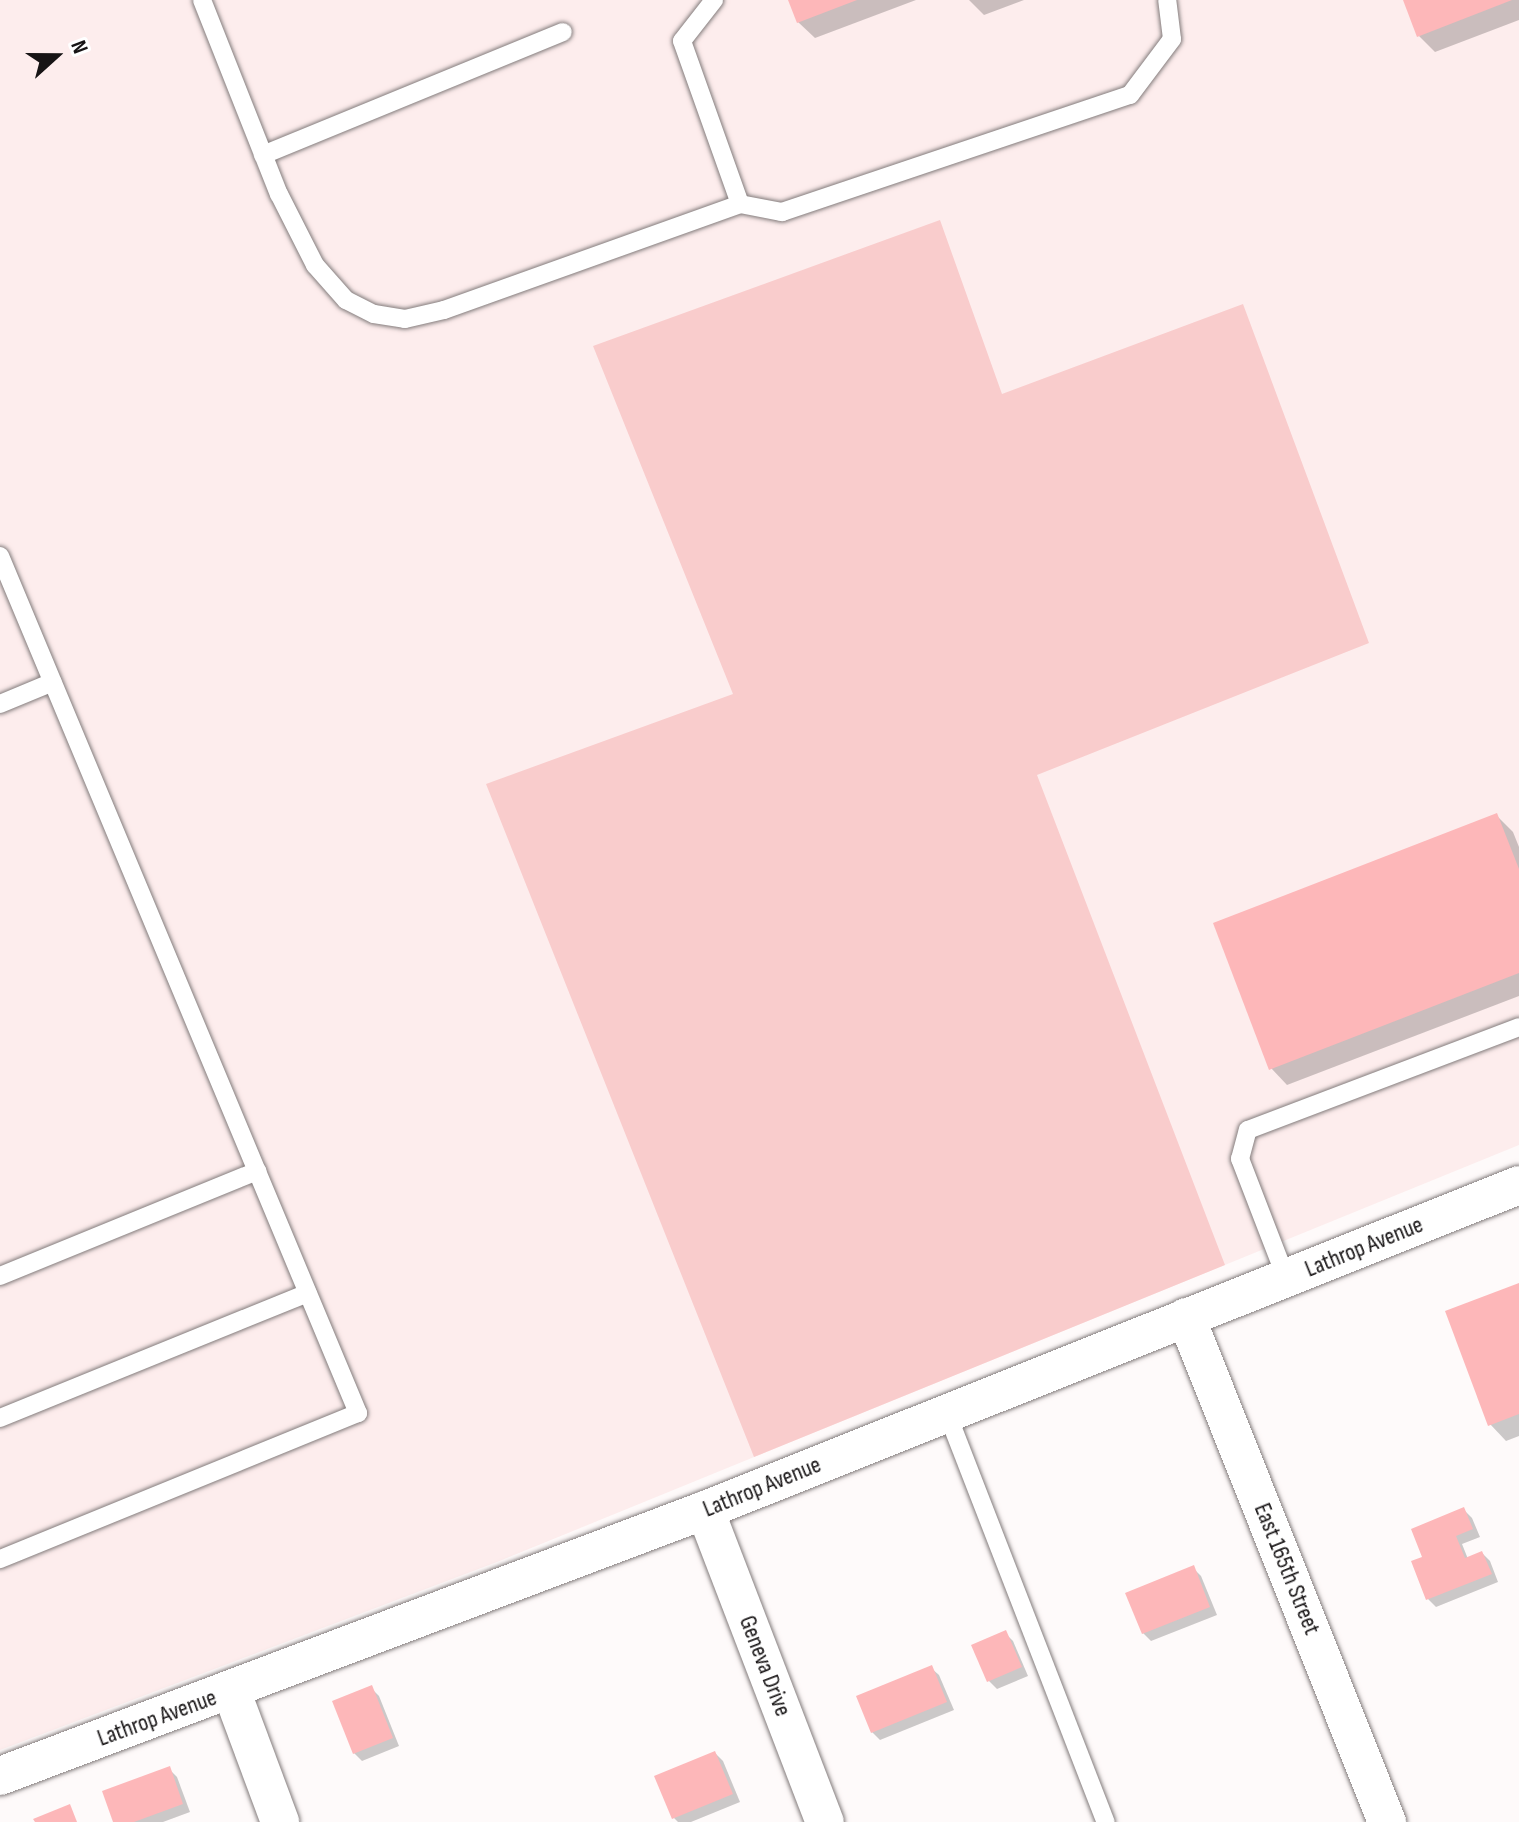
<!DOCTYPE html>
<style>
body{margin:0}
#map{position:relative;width:1519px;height:1822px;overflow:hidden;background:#fefafa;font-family:"Sofia Sans Condensed",sans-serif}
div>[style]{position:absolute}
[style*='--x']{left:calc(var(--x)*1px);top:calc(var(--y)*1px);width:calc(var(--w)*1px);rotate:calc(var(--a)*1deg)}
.built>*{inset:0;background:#fdeded}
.green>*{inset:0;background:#f9cccc}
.shadow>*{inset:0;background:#0003}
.building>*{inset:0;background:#fdb7b9}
.roads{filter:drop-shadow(0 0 2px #837c7c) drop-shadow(0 0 2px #837c7c)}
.lane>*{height:18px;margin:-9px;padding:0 9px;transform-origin:9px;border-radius:9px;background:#fff}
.street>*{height:38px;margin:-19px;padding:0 19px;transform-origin:19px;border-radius:19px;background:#fff}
span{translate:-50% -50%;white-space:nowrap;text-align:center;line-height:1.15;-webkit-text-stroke:6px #fff;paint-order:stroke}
.street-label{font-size:24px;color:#171415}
.north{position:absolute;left:16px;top:16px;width:80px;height:80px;-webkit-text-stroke:6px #fff;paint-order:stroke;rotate:69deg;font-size:22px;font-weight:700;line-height:32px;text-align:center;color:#171415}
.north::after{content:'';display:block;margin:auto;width:28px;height:36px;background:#171415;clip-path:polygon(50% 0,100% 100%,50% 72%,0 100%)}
</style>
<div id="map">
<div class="built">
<i style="clip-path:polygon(0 0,1519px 0,1519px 1145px,497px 1562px,0 1750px)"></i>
</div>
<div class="green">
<i style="clip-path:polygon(940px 220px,1002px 394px,1243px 304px,1369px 643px,1037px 775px,1225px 1265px,754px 1457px,486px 784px,733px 694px,593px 346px)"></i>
</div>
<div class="shadow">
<i style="clip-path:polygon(790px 0,916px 0,815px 38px,798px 22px)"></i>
<i style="clip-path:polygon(969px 0,1024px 0,984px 15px)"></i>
<i style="clip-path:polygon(1405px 0,1519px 0,1519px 20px,1435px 52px,1419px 36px)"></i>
<i style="clip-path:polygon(1497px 816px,1513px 832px,1519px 847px,1519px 996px,1287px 1085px,1271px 1068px)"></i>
<i style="clip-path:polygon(1519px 1285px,1519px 1436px,1506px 1441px,1490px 1424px)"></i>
<i style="clip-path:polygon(1464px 1510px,1472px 1518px,1480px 1537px,1462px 1544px,1468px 1559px,1482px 1553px,1490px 1561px,1498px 1582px,1436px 1607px,1428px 1599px,1425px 1558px)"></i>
<i style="clip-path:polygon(1193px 1568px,1201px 1576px,1217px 1615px,1151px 1641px,1143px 1633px)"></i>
<i style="clip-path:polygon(1005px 1633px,1013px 1641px,1028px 1676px,997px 1689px,989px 1681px,974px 1646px)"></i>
<i style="clip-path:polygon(931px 1668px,939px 1675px,954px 1710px,880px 1740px,872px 1732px)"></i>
<i style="clip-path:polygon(371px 1688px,379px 1696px,399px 1746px,362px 1761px,354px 1753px)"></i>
<i style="clip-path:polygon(715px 1753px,723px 1761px,740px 1802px,691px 1822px,678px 1822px,674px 1818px)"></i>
<i style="clip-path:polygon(169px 1769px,177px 1777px,190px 1812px,163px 1822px,115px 1822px)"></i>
</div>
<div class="building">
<i style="clip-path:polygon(788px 0,857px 0,797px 23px)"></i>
<i style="clip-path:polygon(1403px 0,1512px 0,1417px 37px)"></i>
<i style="clip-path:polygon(1497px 813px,1519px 869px,1519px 973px,1269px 1070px,1213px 923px)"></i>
<i style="clip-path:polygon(1519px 1283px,1519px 1414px,1488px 1426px,1445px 1311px)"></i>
<i style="clip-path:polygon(1464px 1507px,1473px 1529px,1456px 1536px,1465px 1558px,1482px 1551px,1492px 1574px,1426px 1600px,1411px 1561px,1422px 1557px,1411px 1529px)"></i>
<i style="clip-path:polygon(1194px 1565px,1210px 1607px,1142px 1634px,1125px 1593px)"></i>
<i style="clip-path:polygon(1006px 1630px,1022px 1667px,987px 1682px,971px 1645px)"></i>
<i style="clip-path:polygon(932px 1665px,947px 1702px,871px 1733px,856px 1696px)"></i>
<i style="clip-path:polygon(372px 1685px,393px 1738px,353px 1754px,332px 1701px)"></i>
<i style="clip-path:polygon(715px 1751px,733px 1794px,672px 1819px,654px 1776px)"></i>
<i style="clip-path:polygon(170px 1766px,183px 1804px,134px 1822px,113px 1822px,102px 1791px)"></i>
<i style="clip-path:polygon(70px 1804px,77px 1822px,35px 1822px,33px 1819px)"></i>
</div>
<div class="roads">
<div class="lane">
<i style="--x:202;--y:0;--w:209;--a:68.4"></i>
<i style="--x:279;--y:194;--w:80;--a:63.1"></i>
<i style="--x:315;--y:265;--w:47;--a:48.5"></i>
<i style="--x:346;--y:300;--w:31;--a:27"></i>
<i style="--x:374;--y:314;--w:31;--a:9"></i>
<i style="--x:405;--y:319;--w:40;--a:-13"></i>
<i style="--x:444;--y:310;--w:314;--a:-19.7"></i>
<i style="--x:714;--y:0;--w:52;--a:128"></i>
<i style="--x:682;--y:41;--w:173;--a:70.4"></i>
<i style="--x:740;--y:204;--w:43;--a:10.8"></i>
<i style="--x:782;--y:212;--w:367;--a:-18.6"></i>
<i style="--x:1130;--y:95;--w:70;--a:-53.1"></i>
<i style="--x:1172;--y:39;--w:39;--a:-97"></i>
<i style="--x:263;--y:155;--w:324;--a:-22.3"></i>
<i style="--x:0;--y:556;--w:929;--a:67.33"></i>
<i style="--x:358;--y:1413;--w:387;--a:157.8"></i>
<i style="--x:0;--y:704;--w:57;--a:-22.5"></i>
<i style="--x:0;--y:1276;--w:278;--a:-22.2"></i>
<i style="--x:1286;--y:1278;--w:128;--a:-111.1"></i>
<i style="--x:1240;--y:1159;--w:30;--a:-75"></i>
<i style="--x:1248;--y:1130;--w:290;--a:-20.8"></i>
<i style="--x:947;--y:1413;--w:439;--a:68.8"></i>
<i style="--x:0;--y:1418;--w:332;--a:-22.1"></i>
</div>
<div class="street">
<i style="--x:1186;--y:1317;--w:544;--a:68.3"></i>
<i style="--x:705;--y:1510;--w:334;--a:69"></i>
<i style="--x:231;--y:1690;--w:141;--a:69.6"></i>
<i style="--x:0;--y:1776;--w:754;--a:-20.67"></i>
<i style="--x:705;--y:1510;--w:876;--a:-21.76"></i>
</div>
</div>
<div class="street-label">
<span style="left:1364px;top:1247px;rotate:-22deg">Lathrop Avenue</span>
<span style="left:762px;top:1487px;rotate:-22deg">Lathrop Avenue</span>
<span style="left:1287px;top:1569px;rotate:68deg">East 165th Street</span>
<span style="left:765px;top:1666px;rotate:69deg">Geneva Drive</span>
<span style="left:157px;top:1718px;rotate:-20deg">Lathrop Avenue</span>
</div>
<div class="north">N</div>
</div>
